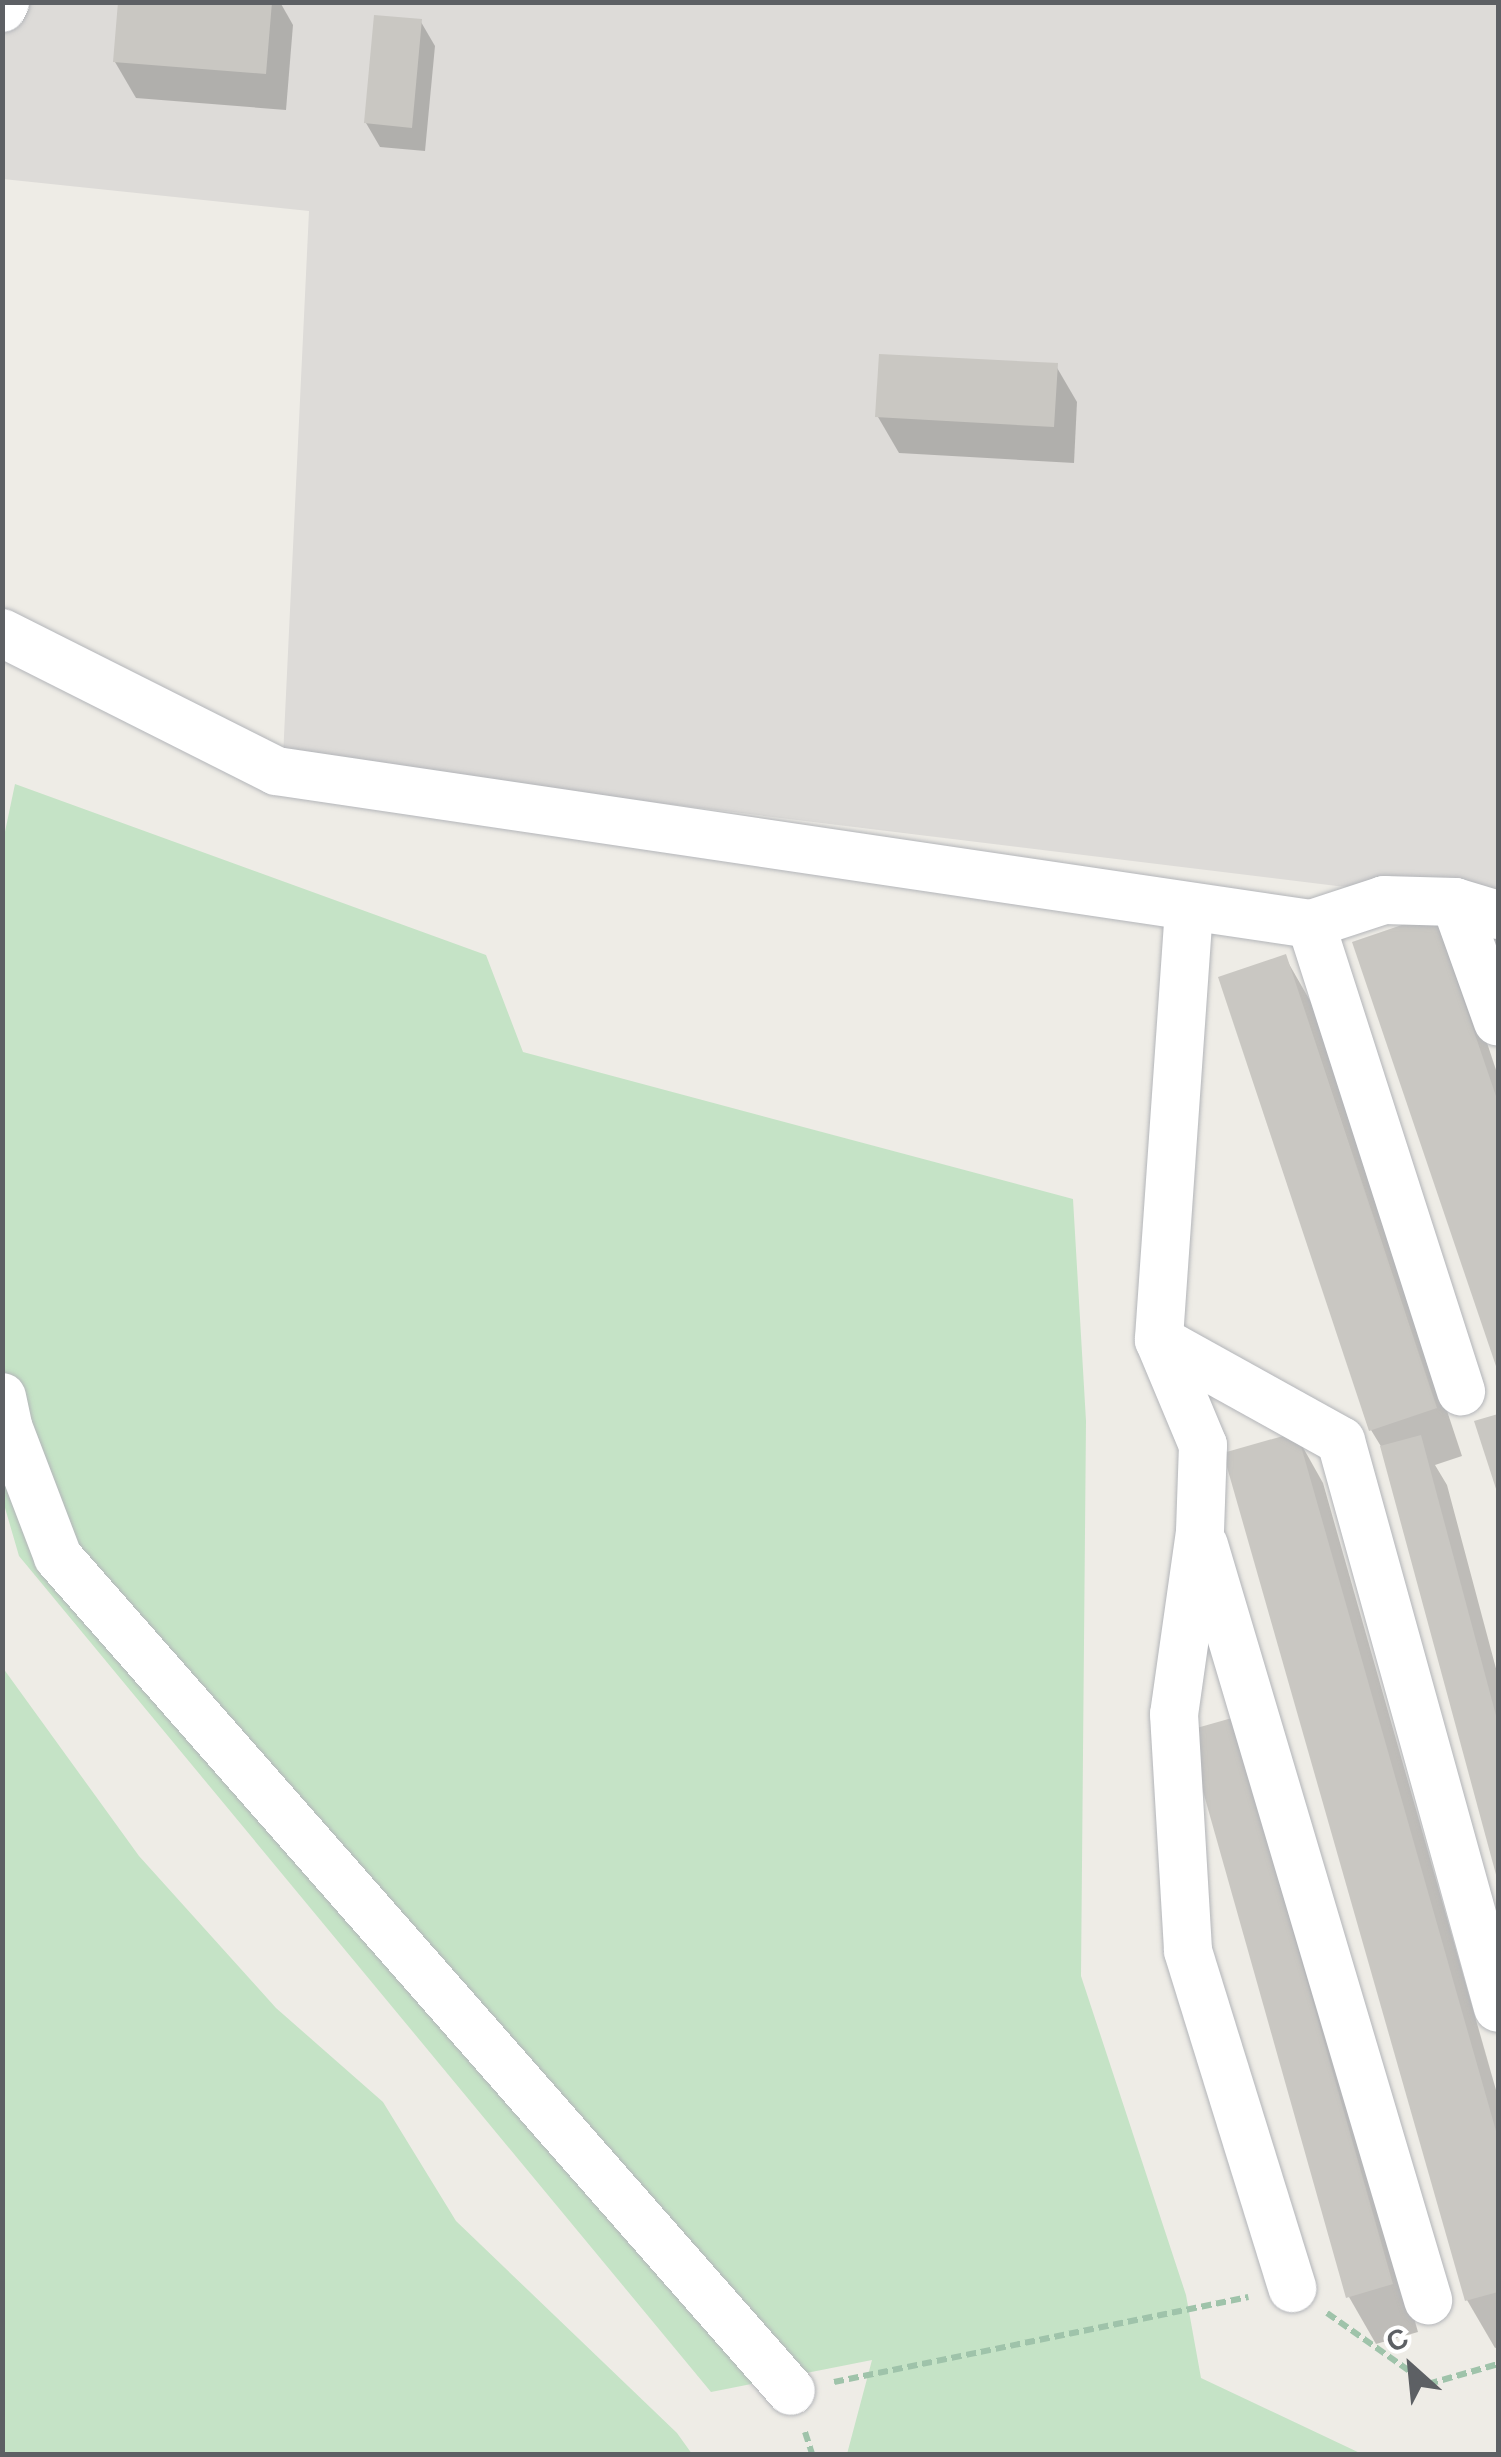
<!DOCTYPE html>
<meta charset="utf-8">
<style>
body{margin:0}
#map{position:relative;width:1501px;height:2457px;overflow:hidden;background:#eeece6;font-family:"Work Sans",sans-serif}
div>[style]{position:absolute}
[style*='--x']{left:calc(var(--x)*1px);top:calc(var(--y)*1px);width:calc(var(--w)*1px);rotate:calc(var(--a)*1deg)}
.industrial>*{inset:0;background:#dddbd8}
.green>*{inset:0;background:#c5e3c6}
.shadow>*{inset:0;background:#0003}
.building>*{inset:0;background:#c9c7c2}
.path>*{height:6px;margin-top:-3px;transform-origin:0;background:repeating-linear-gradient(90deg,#9fc3aa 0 10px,transparent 0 15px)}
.roads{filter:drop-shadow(0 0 2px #b3b5b9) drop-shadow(0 0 2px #b3b5b9)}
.minor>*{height:48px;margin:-24px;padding:0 24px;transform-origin:24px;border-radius:24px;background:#fff}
span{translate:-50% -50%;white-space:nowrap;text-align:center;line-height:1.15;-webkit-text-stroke:8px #fff;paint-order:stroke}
.frame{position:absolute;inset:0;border:5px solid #5d6064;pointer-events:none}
.north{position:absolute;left:1361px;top:2317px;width:100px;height:100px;-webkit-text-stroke:8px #fff;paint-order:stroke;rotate:333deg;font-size:28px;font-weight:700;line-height:40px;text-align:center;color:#5d6064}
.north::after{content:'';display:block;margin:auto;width:35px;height:45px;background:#5d6064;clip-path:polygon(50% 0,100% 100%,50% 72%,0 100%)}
</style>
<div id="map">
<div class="industrial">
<i style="clip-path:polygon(3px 3px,1498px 3px,1498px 899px,1337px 886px,283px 757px,309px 211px,3px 179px)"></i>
</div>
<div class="green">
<i style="clip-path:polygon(15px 784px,486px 955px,523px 1052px,1073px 1199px,1086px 1421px,1081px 1976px,1186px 2295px,1201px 2378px,1362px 2454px,847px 2454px,872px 2360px,711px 2392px,19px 1556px,3px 1501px,2px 846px)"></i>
<i style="clip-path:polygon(3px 1668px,139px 1856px,276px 2008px,383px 2102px,456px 2221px,677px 2433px,692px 2454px,3px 2454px)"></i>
</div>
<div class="shadow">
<i style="clip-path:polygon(120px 2px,280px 2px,293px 25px,286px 110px,136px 98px,115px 62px)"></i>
<i style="clip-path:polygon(421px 22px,435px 46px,425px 151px,380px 147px,366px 123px)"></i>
<i style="clip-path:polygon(1056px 366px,1077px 402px,1074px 463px,899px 453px,878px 417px)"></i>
<i style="clip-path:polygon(1433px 917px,1461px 964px,1498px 1076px,1498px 1366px,1355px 943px)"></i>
<i style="clip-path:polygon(1285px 957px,1312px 1004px,1462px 1456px,1435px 1465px,1447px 1485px,1498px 1676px,1498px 1877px,1385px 1453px,1371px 1430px)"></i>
<i style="clip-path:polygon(1296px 1435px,1323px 1483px,1498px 2097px,1498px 2347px,1495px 2348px,1467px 2300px,1226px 1455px)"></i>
<i style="clip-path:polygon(1231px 1721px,1259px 1768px,1418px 2332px,1376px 2344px,1349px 2297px)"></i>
</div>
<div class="building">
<i style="clip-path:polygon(118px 2px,272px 2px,266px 74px,113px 62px)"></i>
<i style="clip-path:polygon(374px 15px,422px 19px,412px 128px,364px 123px)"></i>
<i style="clip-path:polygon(879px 354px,1058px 363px,1054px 427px,875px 417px)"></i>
<i style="clip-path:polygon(1434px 914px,1498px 1102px,1498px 1372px,1352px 942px)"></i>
<i style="clip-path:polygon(1286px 954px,1437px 1408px,1369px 1431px,1218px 977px)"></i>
<i style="clip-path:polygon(1498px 1414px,1498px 1495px,1474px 1421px)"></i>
<i style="clip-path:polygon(1297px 1432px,1498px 2138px,1498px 2292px,1465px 2301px,1223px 1453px)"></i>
<i style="clip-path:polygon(1421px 1435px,1498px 1723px,1498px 1882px,1380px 1446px)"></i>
<i style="clip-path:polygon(1232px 1718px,1393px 2284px,1346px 2298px,1186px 1731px)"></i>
</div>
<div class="path">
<i style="--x:1327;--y:2313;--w:123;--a:35.1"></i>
<i style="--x:1428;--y:2384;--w:73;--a:-15.9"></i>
<i style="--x:834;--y:2382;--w:423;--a:-11.6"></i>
<i style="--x:805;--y:2432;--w:23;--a:72"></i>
</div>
<div class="roads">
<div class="minor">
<i style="--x:2;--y:8;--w:7;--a:-63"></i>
<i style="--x:2;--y:633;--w:307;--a:26.7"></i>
<i style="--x:276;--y:771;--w:1046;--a:8.41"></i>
<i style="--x:1311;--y:924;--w:77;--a:-18.2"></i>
<i style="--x:1384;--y:900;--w:71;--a:1.6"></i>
<i style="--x:1455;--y:902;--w:45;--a:16.8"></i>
<i style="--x:1455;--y:902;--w:127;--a:70.3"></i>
<i style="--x:1189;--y:909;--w:432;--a:94"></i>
<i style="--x:1159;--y:1340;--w:114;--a:67.3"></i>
<i style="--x:1203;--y:1445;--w:87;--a:92"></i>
<i style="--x:1200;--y:1532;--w:184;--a:98.1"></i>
<i style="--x:1174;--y:1714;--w:237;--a:86.6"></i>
<i style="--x:1188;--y:1951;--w:353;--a:72.8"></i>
<i style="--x:1311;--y:924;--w:491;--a:72.2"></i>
<i style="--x:1159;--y:1340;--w:208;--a:29"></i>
<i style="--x:1341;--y:1441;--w:588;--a:74.52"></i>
<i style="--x:2;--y:1397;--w:30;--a:78"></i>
<i style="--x:8;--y:1426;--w:140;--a:69.1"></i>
<i style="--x:58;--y:1557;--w:1110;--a:48.69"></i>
<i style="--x:1204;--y:1545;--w:788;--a:73.47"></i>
</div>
</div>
<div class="frame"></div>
<div class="north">С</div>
</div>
